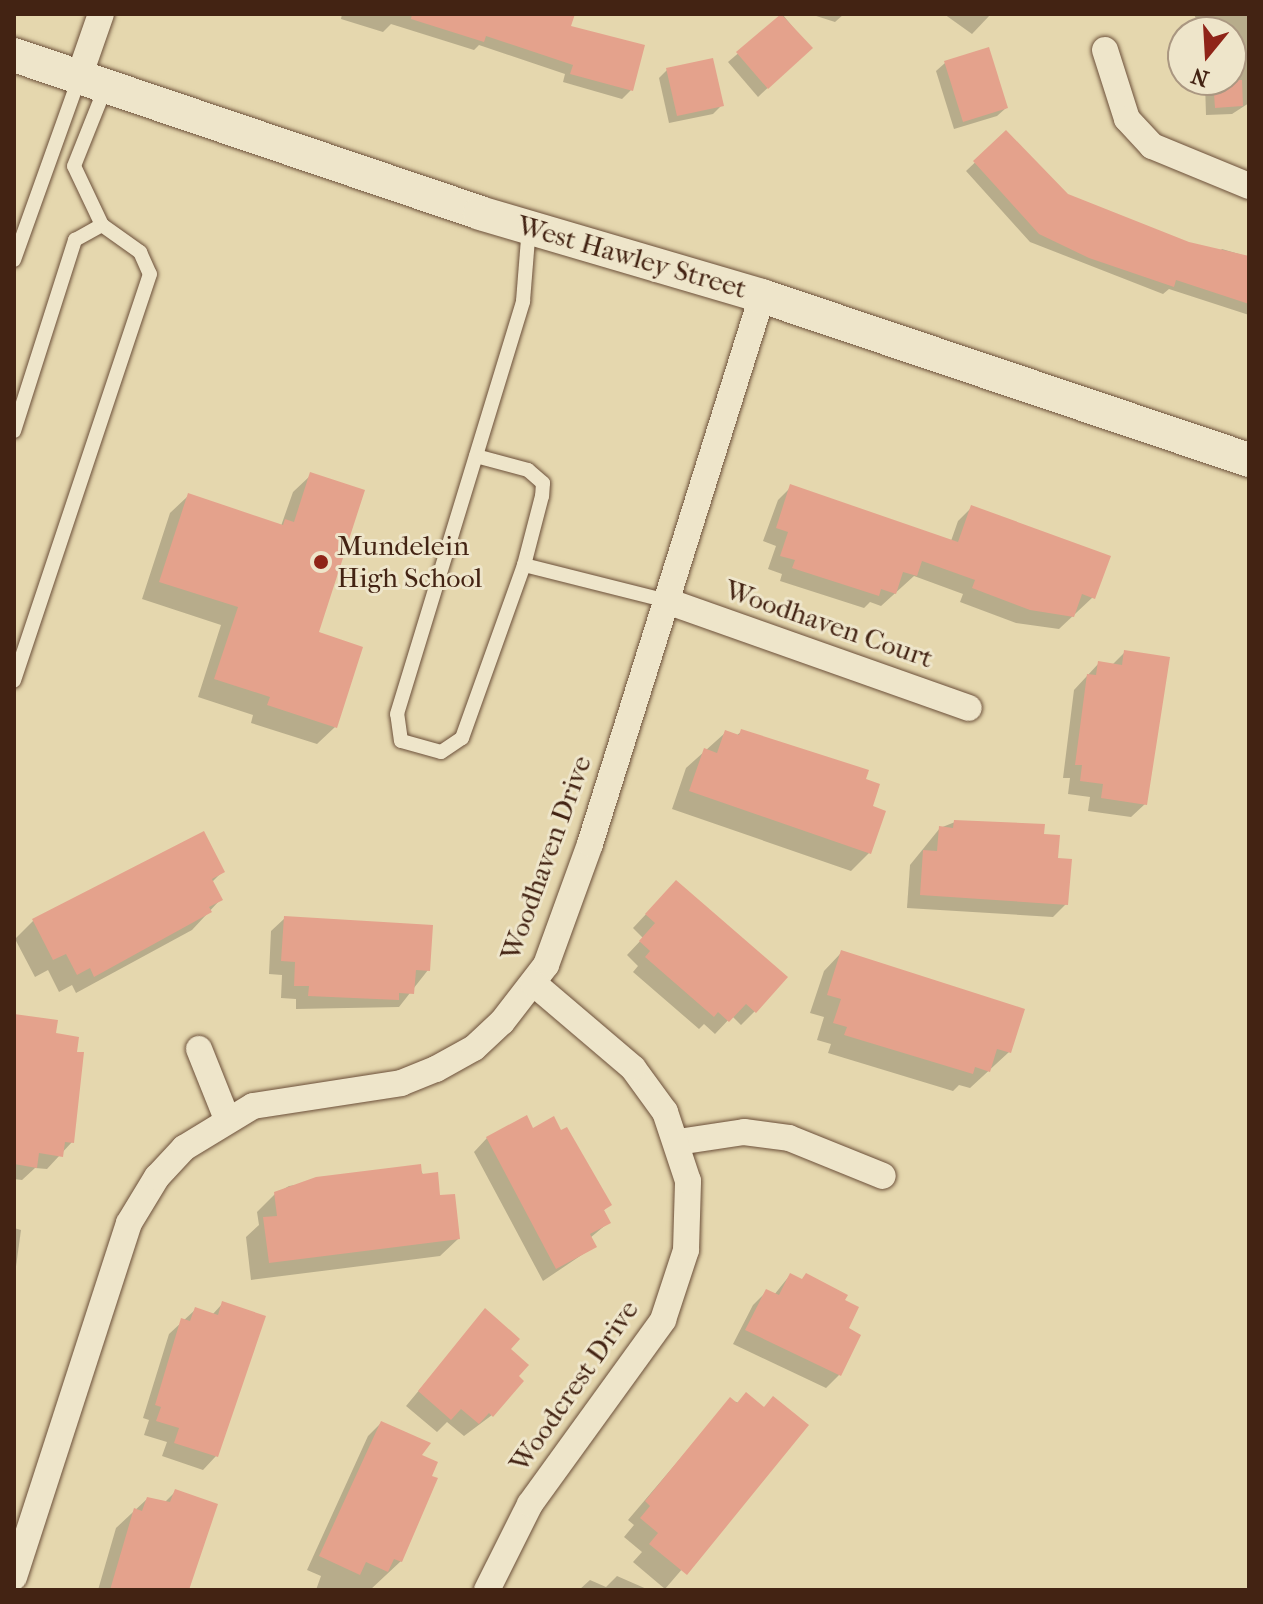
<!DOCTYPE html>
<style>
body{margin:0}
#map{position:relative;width:1263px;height:1604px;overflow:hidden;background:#e5d7ae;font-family:"IM FELL French Canon",serif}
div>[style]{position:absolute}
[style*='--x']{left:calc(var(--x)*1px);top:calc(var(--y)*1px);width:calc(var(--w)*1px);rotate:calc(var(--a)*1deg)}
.shadow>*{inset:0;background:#0003}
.building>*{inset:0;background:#e4a28c}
.roads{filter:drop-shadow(0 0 2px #6c503a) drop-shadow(0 0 2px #6c503a)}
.service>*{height:14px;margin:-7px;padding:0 7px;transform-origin:7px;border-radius:7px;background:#eee5ca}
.minor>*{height:26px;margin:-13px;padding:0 13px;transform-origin:13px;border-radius:13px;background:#eee5ca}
.tertiary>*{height:34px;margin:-17px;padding:0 17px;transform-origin:17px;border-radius:17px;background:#eee5ca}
.dots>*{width:22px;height:22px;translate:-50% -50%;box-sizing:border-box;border:4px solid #eee5ca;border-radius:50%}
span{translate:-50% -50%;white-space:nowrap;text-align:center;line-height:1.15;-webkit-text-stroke:6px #eee5ca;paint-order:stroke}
.street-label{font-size:28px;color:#432313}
.poi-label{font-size:28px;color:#432313}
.left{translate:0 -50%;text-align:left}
.frame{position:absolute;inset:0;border:16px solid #432313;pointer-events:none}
.north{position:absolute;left:1167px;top:16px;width:80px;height:80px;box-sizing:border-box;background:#eee5ca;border:2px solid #aa9781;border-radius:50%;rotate:198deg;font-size:22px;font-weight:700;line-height:32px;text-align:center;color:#432313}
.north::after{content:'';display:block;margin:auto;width:28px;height:36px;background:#8f2418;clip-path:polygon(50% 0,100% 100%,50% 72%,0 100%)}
</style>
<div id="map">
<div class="shadow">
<i style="clip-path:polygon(342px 14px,563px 14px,569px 27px,631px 90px,622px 99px,563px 82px,565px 74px,479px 45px,474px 50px,391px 24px,383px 32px,341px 19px)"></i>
<i style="clip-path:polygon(810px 14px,844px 14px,835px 22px)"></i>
<i style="clip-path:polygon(944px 14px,991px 14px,972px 34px)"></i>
<i style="clip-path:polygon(1194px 14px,1249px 14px,1249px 103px,1232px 114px,1206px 115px,1205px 83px,1231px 80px,1231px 32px,1201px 32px)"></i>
<i style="clip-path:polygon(783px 15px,810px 48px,758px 97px,728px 62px)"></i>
<i style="clip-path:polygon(945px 63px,1006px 108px,997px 116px,954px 129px,936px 71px)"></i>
<i style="clip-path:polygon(667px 70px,722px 105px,713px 114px,669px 123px,659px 78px)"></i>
<i style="clip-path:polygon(1006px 133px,1067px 196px,1217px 254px,1222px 249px,1249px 257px,1249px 315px,1169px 289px,1163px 294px,1030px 242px,966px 171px)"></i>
<i style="clip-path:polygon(311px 475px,317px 633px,335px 727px,317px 744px,251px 723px,253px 715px,198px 697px,221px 625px,142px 599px,170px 513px,188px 496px,281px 526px,293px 492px)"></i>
<i style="clip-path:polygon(791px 487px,951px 541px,958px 521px,972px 507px,1093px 597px,1059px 629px,1016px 623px,960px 602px,963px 594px,914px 576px,881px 606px,870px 602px,864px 608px,780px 581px,782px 574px,768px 569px,776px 546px,763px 541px,778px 500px)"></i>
<i style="clip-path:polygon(1124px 653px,1145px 804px,1131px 817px,1088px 811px,1090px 797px,1068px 794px,1070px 778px,1063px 778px,1074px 690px,1099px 663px,1112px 665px)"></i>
<i style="clip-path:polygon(742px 731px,863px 780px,870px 808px,869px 853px,851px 871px,672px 809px,686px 768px,725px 733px,736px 736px)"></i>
<i style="clip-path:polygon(955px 822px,1042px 835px,1056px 860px,1066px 904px,1053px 917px,907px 908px,910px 865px,940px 828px)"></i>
<i style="clip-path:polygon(222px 872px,211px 883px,220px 900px,192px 930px,76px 993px,72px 985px,59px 992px,48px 970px,35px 977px,15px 939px,33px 921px)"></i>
<i style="clip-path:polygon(663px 896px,755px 1011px,741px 1025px,732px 1016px,715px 1034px,704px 1024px,699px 1029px,633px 972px,638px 966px,627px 955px,643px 938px,633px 928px)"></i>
<i style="clip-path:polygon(285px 918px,428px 970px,399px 1007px,296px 1009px,296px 999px,281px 998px,282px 975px,269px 974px,271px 931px)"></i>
<i style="clip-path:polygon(841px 953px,1009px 1052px,970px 1088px,959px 1085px,953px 1091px,828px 1053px,831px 1044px,817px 1040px,824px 1017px,810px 1013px,824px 971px)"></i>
<i style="clip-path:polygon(14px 1016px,53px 1035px,72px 1142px,47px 1169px,35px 1168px,22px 1180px,14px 1179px)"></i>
<i style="clip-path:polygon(533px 1130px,609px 1205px,602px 1212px,608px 1223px,590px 1238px,595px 1246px,543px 1281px,474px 1152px,487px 1138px)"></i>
<i style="clip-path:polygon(419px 1167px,458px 1239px,440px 1256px,251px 1280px,246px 1237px,259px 1225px,257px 1212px,275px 1194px,289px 1186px)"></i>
<i style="clip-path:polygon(14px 1228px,21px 1230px,14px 1281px)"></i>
<i style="clip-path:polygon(790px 1275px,843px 1301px,846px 1329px,839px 1375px,826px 1388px,733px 1344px,753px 1305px,767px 1291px,774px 1295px)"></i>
<i style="clip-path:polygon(223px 1303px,216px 1456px,203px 1470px,162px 1456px,167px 1442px,144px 1435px,149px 1420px,143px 1418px,169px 1334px,196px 1309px,212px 1315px)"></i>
<i style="clip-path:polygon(485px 1311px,508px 1349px,492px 1415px,464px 1436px,447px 1422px,437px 1432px,406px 1406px)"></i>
<i style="clip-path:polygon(730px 1400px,806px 1425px,665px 1589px,633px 1562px,642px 1552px,624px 1537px,634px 1525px,628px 1520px)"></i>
<i style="clip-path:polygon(381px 1423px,419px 1455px,401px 1561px,370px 1590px,316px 1590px,321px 1576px,307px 1570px,368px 1436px)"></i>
<i style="clip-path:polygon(176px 1491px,188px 1590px,98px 1590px,116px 1528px,147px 1499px,164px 1503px)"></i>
<i style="clip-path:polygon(617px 1576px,649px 1590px,579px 1590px,590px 1580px,606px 1587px)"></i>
</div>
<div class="building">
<i style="clip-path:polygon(412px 14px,575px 14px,571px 26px,645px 45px,633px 91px,570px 74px,573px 65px,486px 36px,484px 42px,411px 19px)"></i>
<i style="clip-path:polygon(781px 14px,813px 48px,768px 89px,736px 52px)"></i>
<i style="clip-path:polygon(989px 47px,1008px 108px,963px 122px,944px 61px)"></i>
<i style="clip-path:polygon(713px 58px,724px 106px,677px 116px,666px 68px)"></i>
<i style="clip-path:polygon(1213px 80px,1242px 80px,1243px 106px,1215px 108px)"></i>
<i style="clip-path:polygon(1006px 130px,1068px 194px,1189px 242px,1249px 256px,1249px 304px,1176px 280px,1174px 287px,1089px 258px,1039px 234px,973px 161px)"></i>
<i style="clip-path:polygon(310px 472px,365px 490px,319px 632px,363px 647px,337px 728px,267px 705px,270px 697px,214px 679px,238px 607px,159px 582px,188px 493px,283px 525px,285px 519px,294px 522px)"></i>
<i style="clip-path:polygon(790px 484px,958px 542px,971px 505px,1111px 556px,1095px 599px,1082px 594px,1074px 617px,1030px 610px,972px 588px,975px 580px,922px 561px,917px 576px,903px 572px,896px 594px,881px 589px,879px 596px,792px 568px,795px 560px,780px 556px,788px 532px,776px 528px)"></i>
<i style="clip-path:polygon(1124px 650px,1170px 657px,1147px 805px,1101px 798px,1103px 784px,1080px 781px,1082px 765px,1075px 765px,1087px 674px,1096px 675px,1098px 661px,1122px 665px)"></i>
<i style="clip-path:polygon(741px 729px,869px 770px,866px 779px,880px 784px,873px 806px,886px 811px,871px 854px,689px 791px,704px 748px,717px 753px,725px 730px,739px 735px)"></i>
<i style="clip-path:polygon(954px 820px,1045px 824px,1044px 834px,1060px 835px,1058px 858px,1072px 859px,1068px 905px,920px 895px,923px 850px,937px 851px,939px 826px,953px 828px)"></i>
<i style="clip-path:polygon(204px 831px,225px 872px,212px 879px,223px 900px,209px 907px,212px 912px,94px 977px,90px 968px,77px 975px,66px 954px,53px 960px,32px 919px)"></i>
<i style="clip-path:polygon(676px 880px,788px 977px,756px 1013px,746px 1004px,729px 1022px,718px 1012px,714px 1017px,645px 957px,650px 951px,639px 941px,655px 923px,645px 914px)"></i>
<i style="clip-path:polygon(284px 916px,433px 925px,430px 971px,416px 970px,414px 994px,399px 993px,399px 1000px,308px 996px,309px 986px,294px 986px,295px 962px,281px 961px)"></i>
<i style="clip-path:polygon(841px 950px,1025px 1009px,1011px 1053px,997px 1049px,990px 1072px,975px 1067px,973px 1074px,844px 1035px,847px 1027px,833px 1023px,841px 999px,827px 995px)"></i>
<i style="clip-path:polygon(14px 1014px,58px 1020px,56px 1033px,79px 1037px,77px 1052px,84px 1052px,74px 1143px,65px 1142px,63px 1157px,39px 1153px,37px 1168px,14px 1164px)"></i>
<i style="clip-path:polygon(527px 1115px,533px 1128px,554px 1116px,561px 1130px,567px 1127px,612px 1205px,604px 1210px,611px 1223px,590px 1234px,597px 1247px,556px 1269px,486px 1137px)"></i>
<i style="clip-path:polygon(421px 1164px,422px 1174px,438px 1172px,440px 1195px,455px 1194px,460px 1239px,269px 1263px,263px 1217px,277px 1216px,274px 1192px,316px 1177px)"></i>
<i style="clip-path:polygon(790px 1273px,802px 1279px,806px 1273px,848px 1295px,845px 1300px,859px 1307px,849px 1328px,861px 1335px,841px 1376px,745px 1330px,766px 1289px,779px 1295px)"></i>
<i style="clip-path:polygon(222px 1301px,266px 1316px,218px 1457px,174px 1443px,179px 1428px,156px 1421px,161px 1407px,155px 1405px,181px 1318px,190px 1321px,195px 1307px,218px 1315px)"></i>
<i style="clip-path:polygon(485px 1308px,520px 1339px,511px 1349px,529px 1365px,519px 1376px,524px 1381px,493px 1417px,489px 1413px,479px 1424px,461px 1409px,451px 1420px,418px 1391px)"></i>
<i style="clip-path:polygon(746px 1392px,764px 1407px,773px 1396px,809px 1425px,687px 1575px,649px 1544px,658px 1533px,640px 1518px,650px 1506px,645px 1501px,730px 1397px,737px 1403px)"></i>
<i style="clip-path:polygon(381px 1421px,431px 1443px,422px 1455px,438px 1462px,432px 1476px,438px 1478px,402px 1562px,394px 1559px,388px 1572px,366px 1562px,360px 1575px,319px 1556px)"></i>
<i style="clip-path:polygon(175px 1489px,218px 1504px,189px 1590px,110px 1590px,134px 1508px,142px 1511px,147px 1497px,170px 1502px)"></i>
</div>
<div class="roads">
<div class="service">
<i style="--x:102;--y:225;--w:65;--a:-115.4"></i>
<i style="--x:74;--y:166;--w:86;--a:-68.2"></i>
<i style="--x:14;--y:260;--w:193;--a:-70.3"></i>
<i style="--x:14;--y:431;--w:201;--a:-72.3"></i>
<i style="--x:75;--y:240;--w:31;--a:-29"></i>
<i style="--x:102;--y:225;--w:47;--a:35.4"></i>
<i style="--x:140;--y:252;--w:24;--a:66"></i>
<i style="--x:150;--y:274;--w:429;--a:108.5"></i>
<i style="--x:476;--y:456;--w:54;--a:15.1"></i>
<i style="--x:528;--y:470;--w:20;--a:41"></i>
<i style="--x:543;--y:483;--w:13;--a:94"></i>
<i style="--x:542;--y:496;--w:71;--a:104.6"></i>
<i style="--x:524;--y:565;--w:184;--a:109.7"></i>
<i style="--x:462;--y:738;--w:25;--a:146"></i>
<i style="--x:441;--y:752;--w:41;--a:-164.6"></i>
<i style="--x:401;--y:741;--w:27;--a:-98"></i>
<i style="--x:397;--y:714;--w:432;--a:-73"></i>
<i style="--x:523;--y:301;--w:74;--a:-85.4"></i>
<i style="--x:524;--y:565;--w:147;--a:14.1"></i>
</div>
<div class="minor">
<i style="--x:1105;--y:50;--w:72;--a:72.3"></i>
<i style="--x:1127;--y:119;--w:37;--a:47"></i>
<i style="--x:1152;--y:146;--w:105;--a:22.4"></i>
<i style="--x:79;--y:77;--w:67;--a:-70.8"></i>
<i style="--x:667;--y:601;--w:320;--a:19.5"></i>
<i style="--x:199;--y:1049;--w:75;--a:68.2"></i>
<i style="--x:678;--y:1142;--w:67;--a:-8.6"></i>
<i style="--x:744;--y:1132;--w:45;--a:7.6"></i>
<i style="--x:789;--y:1138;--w:101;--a:22"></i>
<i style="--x:14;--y:1577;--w:372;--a:-72"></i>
<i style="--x:129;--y:1223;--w:54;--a:-58.7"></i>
<i style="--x:157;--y:1177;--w:40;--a:-47"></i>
<i style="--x:184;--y:1148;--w:81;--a:-31.3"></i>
<i style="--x:253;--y:1106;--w:150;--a:-8.8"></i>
<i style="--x:401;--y:1083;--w:38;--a:-22"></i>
<i style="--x:436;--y:1069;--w:43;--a:-28.9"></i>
<i style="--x:474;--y:1048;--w:38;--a:-43"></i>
<i style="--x:502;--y:1022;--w:72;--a:-52.3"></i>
<i style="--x:546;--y:965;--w:129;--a:-70"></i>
<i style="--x:590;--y:844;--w:574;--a:-72.57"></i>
<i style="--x:487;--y:1590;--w:96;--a:-63.4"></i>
<i style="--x:530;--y:1504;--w:227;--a:-54.1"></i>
<i style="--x:663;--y:1320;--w:74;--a:-71.8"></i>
<i style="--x:686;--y:1250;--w:69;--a:-88.3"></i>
<i style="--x:688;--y:1181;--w:73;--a:-108.4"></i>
<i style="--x:665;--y:1112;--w:54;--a:-126"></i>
<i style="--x:633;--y:1068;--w:131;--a:-139.6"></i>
</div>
<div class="tertiary">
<i style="--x:14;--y:55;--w:492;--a:18.7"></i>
<i style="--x:480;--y:213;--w:294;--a:16.4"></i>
<i style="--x:762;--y:296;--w:514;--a:18.61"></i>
</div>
</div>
<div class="dots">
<i style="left:321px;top:562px;background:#8f2418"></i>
</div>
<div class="street-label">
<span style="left:632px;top:257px;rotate:16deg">West Hawley Street</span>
<span style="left:829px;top:624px;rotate:19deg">Woodhaven Court</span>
<span style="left:546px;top:858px;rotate:-70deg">Woodhaven Drive</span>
<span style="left:574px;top:1386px;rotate:-55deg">Woodcrest Drive</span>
</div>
<div class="poi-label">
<span class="left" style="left:337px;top:562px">Mundelein<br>High School</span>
</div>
<div class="frame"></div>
<div class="north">N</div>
</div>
